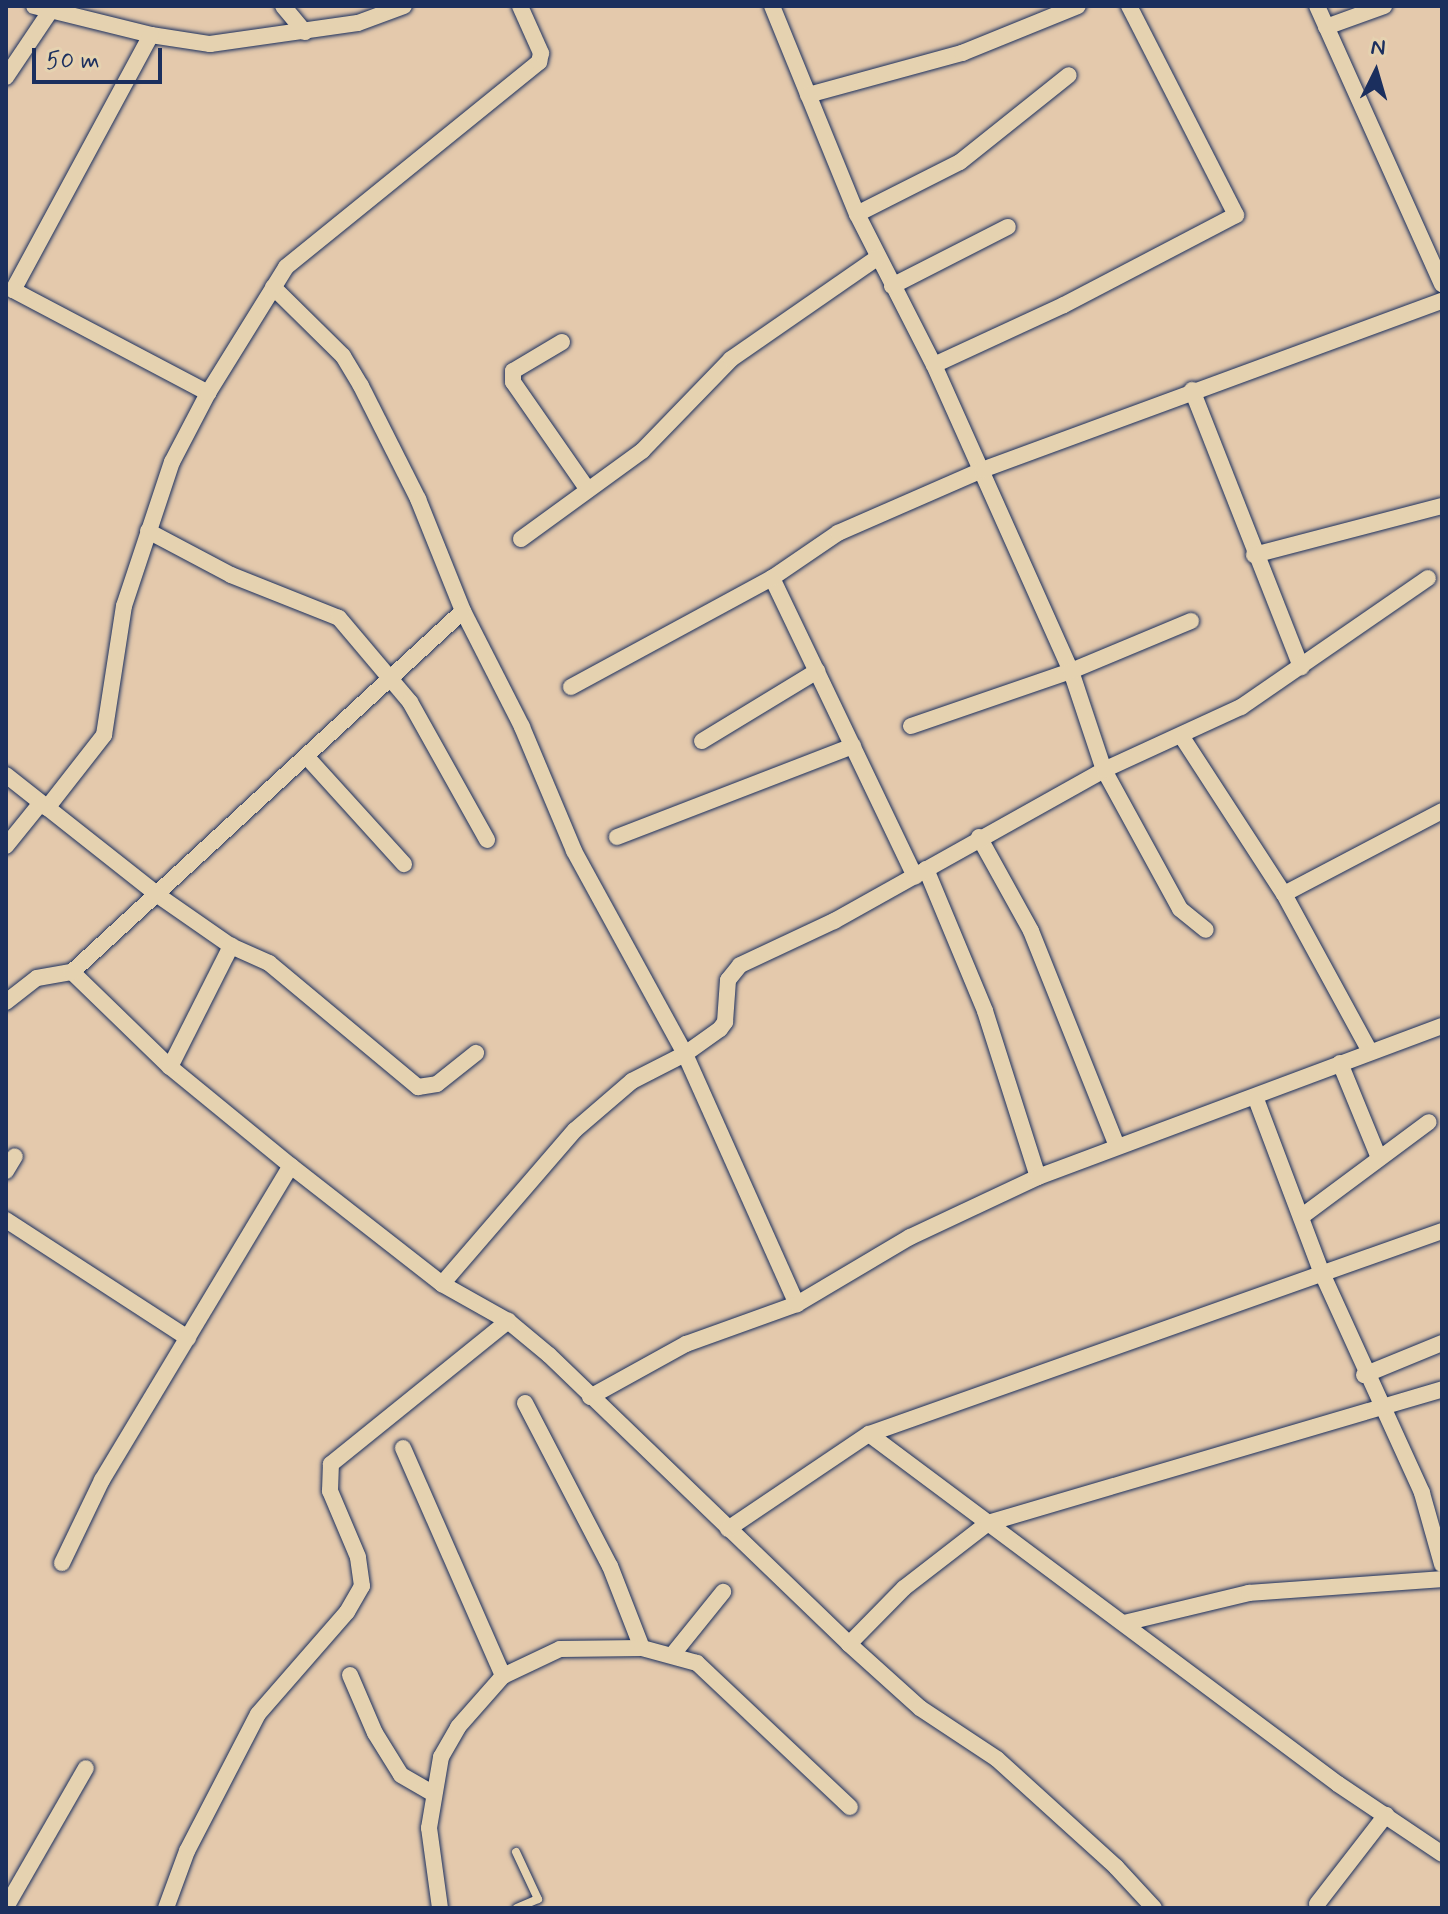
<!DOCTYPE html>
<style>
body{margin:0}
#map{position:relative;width:1448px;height:1914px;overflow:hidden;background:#e4c9ac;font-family:Mynerve,sans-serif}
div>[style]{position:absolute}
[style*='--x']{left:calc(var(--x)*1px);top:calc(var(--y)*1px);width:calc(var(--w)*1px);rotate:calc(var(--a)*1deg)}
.roads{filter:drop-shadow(0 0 2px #1b2f5e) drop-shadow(0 0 2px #1b2f5e)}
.service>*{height:8px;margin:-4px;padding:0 4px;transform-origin:4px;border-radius:4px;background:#e5d2b0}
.minor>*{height:16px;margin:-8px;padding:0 8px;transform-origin:8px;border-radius:8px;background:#e5d2b0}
span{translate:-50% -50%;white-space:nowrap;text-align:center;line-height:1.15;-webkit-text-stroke:6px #e5d2b0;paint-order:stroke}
.frame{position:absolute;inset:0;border:8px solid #1b2f5e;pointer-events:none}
.north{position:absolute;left:1336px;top:32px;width:80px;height:80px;-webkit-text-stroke:6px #e5d2b0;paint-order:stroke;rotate:5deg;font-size:22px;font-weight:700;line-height:32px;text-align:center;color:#1b2f5e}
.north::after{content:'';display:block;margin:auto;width:28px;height:36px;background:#1b2f5e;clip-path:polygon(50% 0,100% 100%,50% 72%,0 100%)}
.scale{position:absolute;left:32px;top:48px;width:130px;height:36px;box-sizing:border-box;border:4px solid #1b2f5e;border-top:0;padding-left:10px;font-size:24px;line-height:28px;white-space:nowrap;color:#1b2f5e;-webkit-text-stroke:6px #e5d2b0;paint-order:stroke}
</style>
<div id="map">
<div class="roads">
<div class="service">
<i style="--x:516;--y:1852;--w:52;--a:64.9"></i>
<i style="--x:538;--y:1899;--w:23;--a:157"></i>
</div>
<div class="minor">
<i style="--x:34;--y:6;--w:121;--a:13.9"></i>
<i style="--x:151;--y:35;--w:60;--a:8.7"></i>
<i style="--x:210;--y:44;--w:149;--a:-8.1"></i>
<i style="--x:358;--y:23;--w:49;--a:-20.3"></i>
<i style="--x:283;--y:6;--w:34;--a:50"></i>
<i style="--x:772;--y:6;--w:225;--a:67.8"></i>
<i style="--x:857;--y:214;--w:169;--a:63"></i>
<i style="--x:934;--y:365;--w:335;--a:65.9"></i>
<i style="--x:1071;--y:671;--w:104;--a:71.6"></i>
<i style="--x:1104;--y:770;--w:158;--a:61.3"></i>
<i style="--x:1180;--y:909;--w:33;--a:39"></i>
<i style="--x:1317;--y:6;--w:305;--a:65.8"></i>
<i style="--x:1326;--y:27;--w:62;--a:-19.9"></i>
<i style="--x:151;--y:35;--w:290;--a:118.4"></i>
<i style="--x:13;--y:290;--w:221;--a:27.8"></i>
<i style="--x:6;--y:77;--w:81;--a:-56.1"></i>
<i style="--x:808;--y:95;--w:160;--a:-15.3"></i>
<i style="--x:962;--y:53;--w:125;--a:-22.1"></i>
<i style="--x:857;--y:214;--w:115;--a:-26.8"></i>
<i style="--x:960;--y:162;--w:139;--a:-38.6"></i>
<i style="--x:892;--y:286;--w:130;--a:-27"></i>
<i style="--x:273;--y:287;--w:98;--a:44.6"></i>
<i style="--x:343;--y:356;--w:35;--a:59"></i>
<i style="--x:361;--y:386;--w:127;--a:63.2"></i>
<i style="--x:418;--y:499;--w:121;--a:68.1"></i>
<i style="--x:463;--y:611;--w:130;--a:63"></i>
<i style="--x:522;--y:727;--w:134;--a:67.2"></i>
<i style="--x:574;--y:851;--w:231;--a:61.3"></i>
<i style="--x:685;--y:1054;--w:274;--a:65.9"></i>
<i style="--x:562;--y:342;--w:57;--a:149.4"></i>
<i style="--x:513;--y:371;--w:11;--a:90"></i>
<i style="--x:513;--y:382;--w:131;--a:55.2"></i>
<i style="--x:934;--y:365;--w:143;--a:-24.8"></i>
<i style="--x:1064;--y:305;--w:194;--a:-27.6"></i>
<i style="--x:1236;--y:215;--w:235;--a:-117.1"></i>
<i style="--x:1192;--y:390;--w:298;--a:68.5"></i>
<i style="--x:148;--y:531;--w:94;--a:27.9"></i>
<i style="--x:231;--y:575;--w:116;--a:21.7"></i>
<i style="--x:339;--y:618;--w:110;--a:49.8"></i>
<i style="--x:410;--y:702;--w:158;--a:60.8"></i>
<i style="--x:521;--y:539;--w:150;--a:-36"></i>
<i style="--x:642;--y:451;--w:128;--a:-45.9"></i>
<i style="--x:731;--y:359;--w:178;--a:-34.7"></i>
<i style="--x:1254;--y:555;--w:194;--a:-14.6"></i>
<i style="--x:772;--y:578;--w:331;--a:64.4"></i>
<i style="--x:571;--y:687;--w:229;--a:-28.5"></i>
<i style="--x:772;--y:578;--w:80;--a:-34.3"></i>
<i style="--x:838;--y:533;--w:157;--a:-23.6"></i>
<i style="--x:982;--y:470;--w:490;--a:-20.2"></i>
<i style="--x:911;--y:726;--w:169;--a:-19"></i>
<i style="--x:1071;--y:671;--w:130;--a:-22.6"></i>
<i style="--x:1182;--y:737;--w:187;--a:57"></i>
<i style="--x:1284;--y:894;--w:180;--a:61.4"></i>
<i style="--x:702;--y:741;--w:135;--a:-31.3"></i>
<i style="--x:306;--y:756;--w:146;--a:47.8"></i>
<i style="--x:6;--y:775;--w:195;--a:38.3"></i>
<i style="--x:159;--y:896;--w:88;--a:34.8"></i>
<i style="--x:231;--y:946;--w:42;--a:24.1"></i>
<i style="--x:269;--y:963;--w:194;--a:39.8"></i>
<i style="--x:418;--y:1087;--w:19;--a:-9"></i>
<i style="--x:437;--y:1084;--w:50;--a:-38.5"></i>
<i style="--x:47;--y:808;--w:93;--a:-52"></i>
<i style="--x:104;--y:735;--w:131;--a:-81.2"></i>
<i style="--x:124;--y:606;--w:152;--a:-71.6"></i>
<i style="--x:172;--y:462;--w:78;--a:-62.4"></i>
<i style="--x:208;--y:393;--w:148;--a:-58.2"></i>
<i style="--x:286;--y:267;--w:326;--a:-39"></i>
<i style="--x:539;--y:62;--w:9;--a:-77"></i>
<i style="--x:541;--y:53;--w:51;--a:-114.1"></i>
<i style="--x:617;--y:837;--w:253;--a:-21.1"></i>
<i style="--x:979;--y:837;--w:107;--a:61"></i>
<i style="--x:1031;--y:931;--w:228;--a:68.2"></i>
<i style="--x:6;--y:846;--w:54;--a:-51"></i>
<i style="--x:926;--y:869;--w:154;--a:67.4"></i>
<i style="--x:985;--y:1011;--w:174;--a:72.3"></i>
<i style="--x:1284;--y:894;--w:178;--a:-27.7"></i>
<i style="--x:72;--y:972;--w:136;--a:44.1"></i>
<i style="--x:170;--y:1067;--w:156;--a:39.3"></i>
<i style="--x:291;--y:1166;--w:192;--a:38"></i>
<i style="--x:442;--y:1284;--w:76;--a:29.3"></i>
<i style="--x:508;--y:1321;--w:53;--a:39.7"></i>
<i style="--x:549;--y:1355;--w:417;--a:43.9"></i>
<i style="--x:849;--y:1644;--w:96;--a:42"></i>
<i style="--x:920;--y:1708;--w:92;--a:33.5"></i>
<i style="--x:997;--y:1759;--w:161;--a:42.2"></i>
<i style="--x:1116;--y:1867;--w:56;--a:47.2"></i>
<i style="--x:6;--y:1002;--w:39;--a:-38"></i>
<i style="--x:37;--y:978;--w:36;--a:-10"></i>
<i style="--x:72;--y:972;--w:532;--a:-42.72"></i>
<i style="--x:1340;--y:1063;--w:103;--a:67.7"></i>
<i style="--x:170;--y:1067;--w:136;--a:-63.2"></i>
<i style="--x:1256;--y:1099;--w:184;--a:69.3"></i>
<i style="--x:1321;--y:1271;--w:244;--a:65.5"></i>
<i style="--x:1422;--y:1493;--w:74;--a:74.3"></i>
<i style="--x:6;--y:1171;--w:17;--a:-59"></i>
<i style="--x:1301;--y:1217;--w:159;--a:-36.6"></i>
<i style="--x:6;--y:1220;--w:217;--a:33"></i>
<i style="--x:442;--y:1284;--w:203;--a:-49.2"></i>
<i style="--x:575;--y:1130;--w:75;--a:-40.7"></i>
<i style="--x:632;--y:1081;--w:59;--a:-27"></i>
<i style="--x:685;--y:1054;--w:43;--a:-35.5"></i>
<i style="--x:720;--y:1029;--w:9;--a:-54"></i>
<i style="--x:725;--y:1022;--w:42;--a:-85.9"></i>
<i style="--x:728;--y:980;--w:19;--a:-51"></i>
<i style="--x:740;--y:965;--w:104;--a:-25.1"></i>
<i style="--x:834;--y:921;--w:309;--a:-29.2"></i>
<i style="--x:1104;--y:770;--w:151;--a:-24.7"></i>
<i style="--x:1241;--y:707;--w:227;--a:-34.6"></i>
<i style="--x:1364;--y:1375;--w:84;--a:-22.3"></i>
<i style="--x:590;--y:1397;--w:110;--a:-28.9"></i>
<i style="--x:686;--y:1344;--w:118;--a:-19.8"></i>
<i style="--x:797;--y:1304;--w:131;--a:-30.7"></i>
<i style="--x:910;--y:1237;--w:141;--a:-25.1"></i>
<i style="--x:1038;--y:1177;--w:431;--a:-20.5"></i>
<i style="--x:525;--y:1403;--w:184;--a:62.5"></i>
<i style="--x:610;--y:1566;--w:88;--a:68.7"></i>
<i style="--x:869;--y:1434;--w:585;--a:36.73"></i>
<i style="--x:1338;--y:1784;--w:125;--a:33.9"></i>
<i style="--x:403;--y:1448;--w:249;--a:66.3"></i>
<i style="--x:728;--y:1529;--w:170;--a:-34"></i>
<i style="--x:869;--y:1434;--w:608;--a:-19.51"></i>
<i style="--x:62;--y:1563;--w:92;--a:-64.3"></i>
<i style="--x:102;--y:1480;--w:366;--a:-59"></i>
<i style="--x:1124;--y:1623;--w:129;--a:-13.5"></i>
<i style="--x:1249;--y:1593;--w:194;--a:-4.1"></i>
<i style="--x:849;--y:1644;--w:78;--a:-45.5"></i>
<i style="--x:904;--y:1588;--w:106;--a:-37.7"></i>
<i style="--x:988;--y:1523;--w:473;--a:-16.4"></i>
<i style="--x:673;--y:1654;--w:80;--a:-51.1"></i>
<i style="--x:350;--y:1675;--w:63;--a:66.7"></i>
<i style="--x:375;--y:1733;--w:49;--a:58.2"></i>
<i style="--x:401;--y:1775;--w:36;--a:30"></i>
<i style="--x:1317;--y:1904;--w:113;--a:-52.2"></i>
<i style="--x:6;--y:1907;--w:160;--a:-60.1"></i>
<i style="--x:166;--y:1908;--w:61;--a:-69.8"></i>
<i style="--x:187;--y:1851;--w:154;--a:-62.6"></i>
<i style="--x:258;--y:1714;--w:135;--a:-48.9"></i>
<i style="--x:347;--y:1612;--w:30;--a:-60"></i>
<i style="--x:362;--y:1586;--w:29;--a:-98"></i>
<i style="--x:358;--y:1557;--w:72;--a:-113"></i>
<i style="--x:330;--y:1491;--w:27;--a:-88"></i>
<i style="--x:331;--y:1464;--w:228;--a:-38.9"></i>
<i style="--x:440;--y:1908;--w:81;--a:-97.8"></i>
<i style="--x:429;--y:1828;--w:72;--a:-80.4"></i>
<i style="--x:441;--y:1757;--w:34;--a:-60"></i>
<i style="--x:458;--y:1727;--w:68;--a:-48.6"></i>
<i style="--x:503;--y:1676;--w:63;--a:-25.3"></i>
<i style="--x:560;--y:1649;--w:82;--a:-0.7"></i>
<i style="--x:642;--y:1648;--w:57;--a:15.3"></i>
<i style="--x:697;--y:1663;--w:210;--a:43.3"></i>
</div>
</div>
<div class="frame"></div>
<div class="north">N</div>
<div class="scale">50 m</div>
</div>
